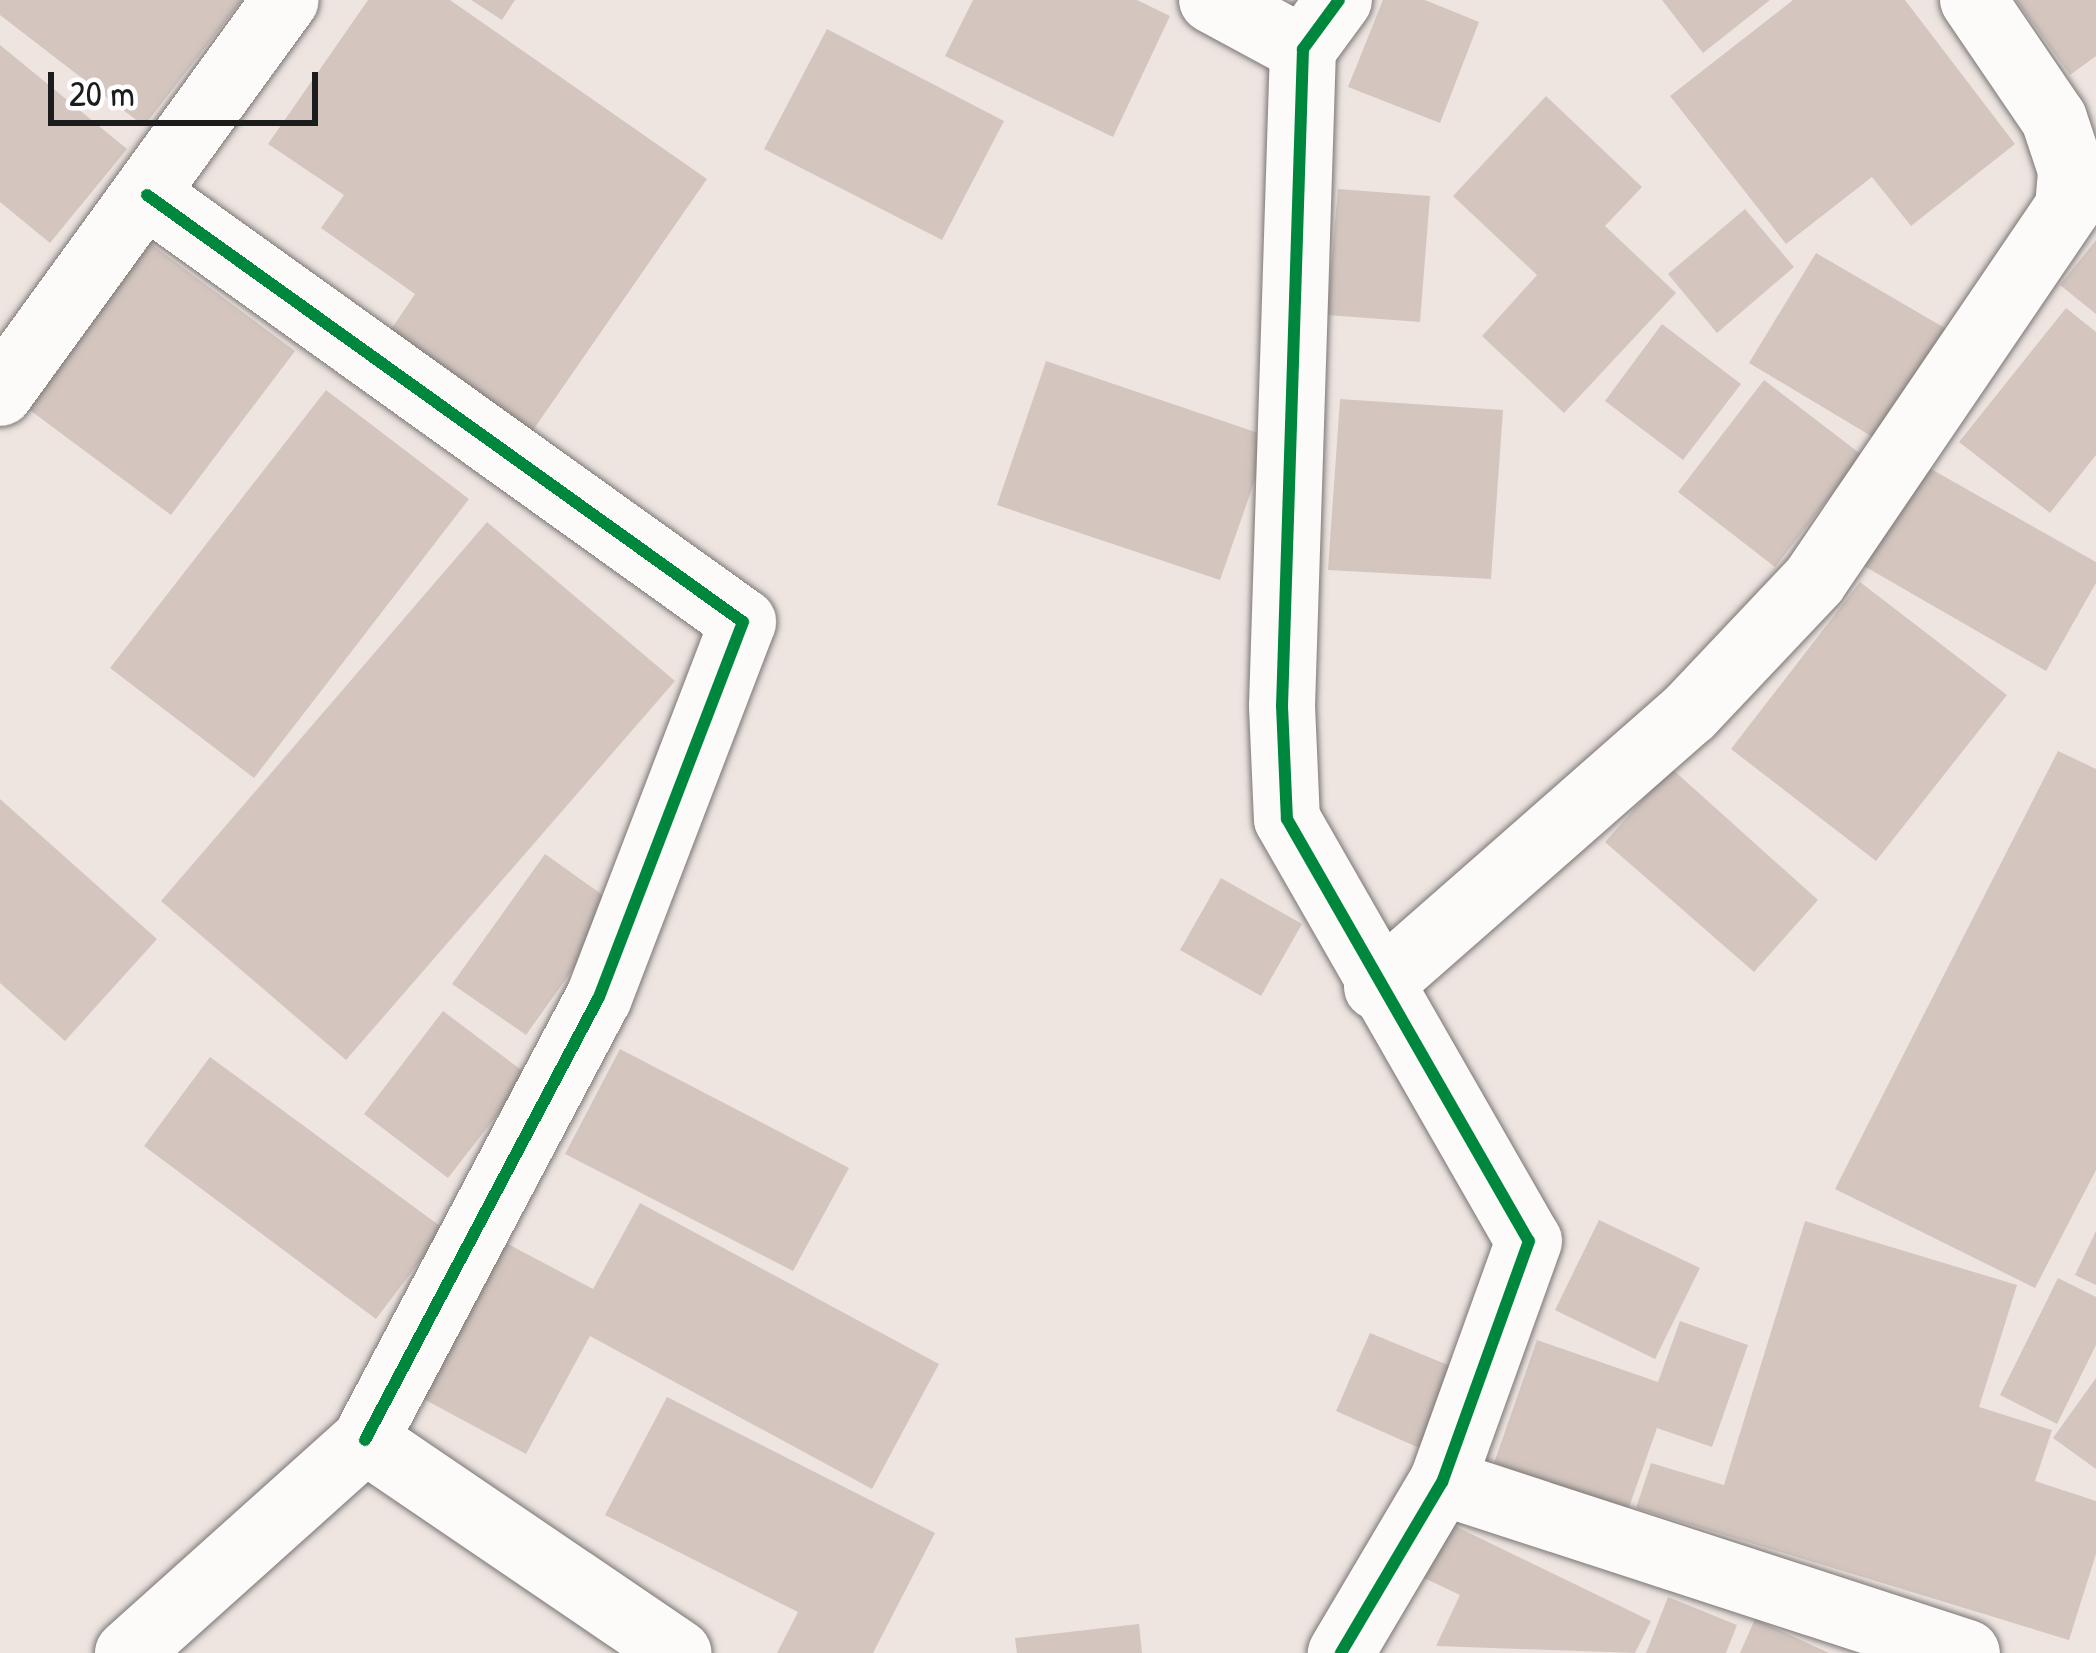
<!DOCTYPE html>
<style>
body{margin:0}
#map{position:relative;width:2096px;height:1653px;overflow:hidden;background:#eee5e1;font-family:"Patrick Hand",sans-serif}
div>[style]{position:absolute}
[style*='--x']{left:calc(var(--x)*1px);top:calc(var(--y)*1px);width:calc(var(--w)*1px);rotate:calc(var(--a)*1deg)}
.building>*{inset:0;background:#d4c6bf}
.roads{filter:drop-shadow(0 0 3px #7a7675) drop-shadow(0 0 3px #7a7675)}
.minor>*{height:66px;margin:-33px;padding:0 33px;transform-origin:33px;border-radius:33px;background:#fcfbfa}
.cycleway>*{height:12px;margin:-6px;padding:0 6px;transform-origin:6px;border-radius:6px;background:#00873e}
span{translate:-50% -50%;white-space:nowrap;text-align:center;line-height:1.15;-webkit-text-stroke:12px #fff;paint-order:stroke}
.scale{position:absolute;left:48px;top:72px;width:270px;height:54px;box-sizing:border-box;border:6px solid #1c1c1c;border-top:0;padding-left:15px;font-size:36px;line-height:42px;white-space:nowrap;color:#1c1c1c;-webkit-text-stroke:9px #fff;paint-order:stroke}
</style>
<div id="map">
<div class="building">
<i style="clip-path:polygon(0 0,242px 0,144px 126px,0 15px)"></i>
<i style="clip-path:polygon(368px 0,450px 0,707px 179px,529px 436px,386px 337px,415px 294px,321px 228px,344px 195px,268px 144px)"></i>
<i style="clip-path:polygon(471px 0,515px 0,502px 20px)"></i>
<i style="clip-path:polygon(973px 0,1137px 0,1170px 16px,1113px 137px,945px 56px)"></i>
<i style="clip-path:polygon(1383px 0,1425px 0,1479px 22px,1440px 123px,1348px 87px)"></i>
<i style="clip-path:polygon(1662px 0,1770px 0,1703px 53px)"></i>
<i style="clip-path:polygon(1793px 0,1905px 0,2015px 144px,1911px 226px,1872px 177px,1786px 244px,1670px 96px)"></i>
<i style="clip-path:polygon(2016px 0,2096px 0,2096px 56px,2070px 75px)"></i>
<i style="clip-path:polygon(827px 29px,1004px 121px,942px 240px,764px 149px)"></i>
<i style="clip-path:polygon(0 45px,127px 149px,50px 243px,0 202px)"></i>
<i style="clip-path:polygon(1546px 96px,1642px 187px,1605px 226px,1676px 293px,1564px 413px,1482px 336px,1537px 275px,1453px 196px)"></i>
<i style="clip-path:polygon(1338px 189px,1430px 196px,1420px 322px,1327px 315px)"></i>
<i style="clip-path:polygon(1745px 209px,1794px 267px,1717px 333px,1668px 274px)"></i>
<i style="clip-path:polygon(2096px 240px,2096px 314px,2060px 285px)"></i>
<i style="clip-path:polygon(147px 241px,295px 351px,171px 515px,23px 405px)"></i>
<i style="clip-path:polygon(1816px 253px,1950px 331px,1881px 442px,1749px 363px)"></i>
<i style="clip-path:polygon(2066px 308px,2096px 332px,2096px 455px,2050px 513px,1959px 442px)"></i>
<i style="clip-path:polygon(1662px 324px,1741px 384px,1683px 460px,1605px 401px)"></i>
<i style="clip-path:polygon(1046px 361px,1270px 437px,1220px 580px,997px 505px)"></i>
<i style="clip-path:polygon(1764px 380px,1862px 455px,1775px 567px,1678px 492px)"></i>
<i style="clip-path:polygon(326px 390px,469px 499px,254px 778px,110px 668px)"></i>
<i style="clip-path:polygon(1340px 399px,1503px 410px,1491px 579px,1328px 570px)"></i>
<i style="clip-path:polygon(1922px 464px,2096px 562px,2096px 583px,2046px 671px,1864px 566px)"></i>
<i style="clip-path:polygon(487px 522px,675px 681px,346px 1060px,161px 901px)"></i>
<i style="clip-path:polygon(1860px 582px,2007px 695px,1876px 861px,1731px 749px)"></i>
<i style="clip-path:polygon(2058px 751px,2096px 769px,2096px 1170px,2035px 1288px,1835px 1189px)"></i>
<i style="clip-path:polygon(1671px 768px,1818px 900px,1754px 972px,1605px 842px)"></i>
<i style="clip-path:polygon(0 799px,157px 939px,65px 1041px,0 983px)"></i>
<i style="clip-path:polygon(545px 854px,618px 906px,526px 1035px,452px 984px)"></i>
<i style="clip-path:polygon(1221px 878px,1302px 924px,1261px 996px,1180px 950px)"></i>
<i style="clip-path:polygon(443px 1011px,528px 1075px,448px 1178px,364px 1114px)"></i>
<i style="clip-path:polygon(620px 1049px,849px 1168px,793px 1271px,565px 1154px)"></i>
<i style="clip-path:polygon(210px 1057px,444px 1229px,376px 1319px,144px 1146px)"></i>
<i style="clip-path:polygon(640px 1203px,939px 1364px,872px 1489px,590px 1336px,526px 1454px,420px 1397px,504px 1242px,593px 1289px)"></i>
<i style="clip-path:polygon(1599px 1220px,1700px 1268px,1655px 1359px,1555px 1310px)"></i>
<i style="clip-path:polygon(1805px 1221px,2017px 1285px,1979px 1407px,2052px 1430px,2035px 1481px,2096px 1501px,2096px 1554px,2069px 1640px,1636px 1508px,1651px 1463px,1724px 1485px)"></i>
<i style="clip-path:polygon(2096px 1231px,2096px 1285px,2075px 1275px)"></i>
<i style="clip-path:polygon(2058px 1278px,2096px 1297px,2096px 1345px,2057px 1424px,2000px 1395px)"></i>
<i style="clip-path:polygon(1680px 1321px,1748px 1345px,1712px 1447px,1657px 1428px,1628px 1510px,1494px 1463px,1537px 1340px,1658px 1382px)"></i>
<i style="clip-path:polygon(1370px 1333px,1460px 1370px,1426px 1451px,1336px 1411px)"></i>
<i style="clip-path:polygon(2096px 1378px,2096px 1469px,2053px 1438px)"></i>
<i style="clip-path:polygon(667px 1397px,935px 1533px,873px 1653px,777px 1653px,798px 1612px,605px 1515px)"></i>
<i style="clip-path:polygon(1432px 1515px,1651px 1621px,1635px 1653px,1436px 1646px,1460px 1595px,1405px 1569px)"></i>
<i style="clip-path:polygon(1668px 1597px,1737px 1625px,1726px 1653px,1646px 1653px)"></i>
<i style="clip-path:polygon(1755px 1619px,1829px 1653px,1740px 1653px)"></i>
<i style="clip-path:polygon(1139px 1624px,1142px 1653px,1017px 1653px,1015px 1638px)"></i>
</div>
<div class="roads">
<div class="minor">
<i style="--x:1212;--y:0;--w:103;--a:28.3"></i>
<i style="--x:1339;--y:0;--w:61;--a:126.3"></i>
<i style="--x:1303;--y:49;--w:657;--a:91.83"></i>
<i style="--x:1282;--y:706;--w:113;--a:87.5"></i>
<i style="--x:1287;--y:819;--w:486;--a:60.2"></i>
<i style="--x:1529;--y:1241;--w:256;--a:109.8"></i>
<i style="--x:1442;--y:1482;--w:199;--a:120.6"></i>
<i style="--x:147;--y:195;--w:733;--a:35.62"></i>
<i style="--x:743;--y:622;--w:402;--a:111"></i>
<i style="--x:599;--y:997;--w:501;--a:117.84"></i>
<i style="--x:0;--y:393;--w:486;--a:-54"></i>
<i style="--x:1377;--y:987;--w:417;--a:-41.3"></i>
<i style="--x:1690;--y:712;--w:180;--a:-46.6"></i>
<i style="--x:1814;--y:581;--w:452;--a:-55.8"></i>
<i style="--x:2068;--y:207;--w:37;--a:-85"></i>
<i style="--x:2071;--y:170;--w:54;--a:-108.4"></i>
<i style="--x:2054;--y:119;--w:144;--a:-124.2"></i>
<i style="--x:1442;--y:1482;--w:552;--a:18.04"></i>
<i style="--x:128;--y:1653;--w:319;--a:-41.9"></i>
<i style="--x:365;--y:1440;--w:379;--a:34.2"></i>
</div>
</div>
<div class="cycleway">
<i style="--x:1339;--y:0;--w:61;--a:126.3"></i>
<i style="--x:1303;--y:49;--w:657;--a:91.83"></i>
<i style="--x:1282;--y:706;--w:113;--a:87.5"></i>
<i style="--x:1287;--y:819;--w:486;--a:60.2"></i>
<i style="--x:1529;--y:1241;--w:256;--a:109.8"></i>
<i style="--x:1442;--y:1482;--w:199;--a:120.6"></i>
<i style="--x:147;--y:195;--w:733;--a:35.62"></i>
<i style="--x:743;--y:622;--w:402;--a:111"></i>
<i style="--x:599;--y:997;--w:501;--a:117.84"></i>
</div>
<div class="scale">20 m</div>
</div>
